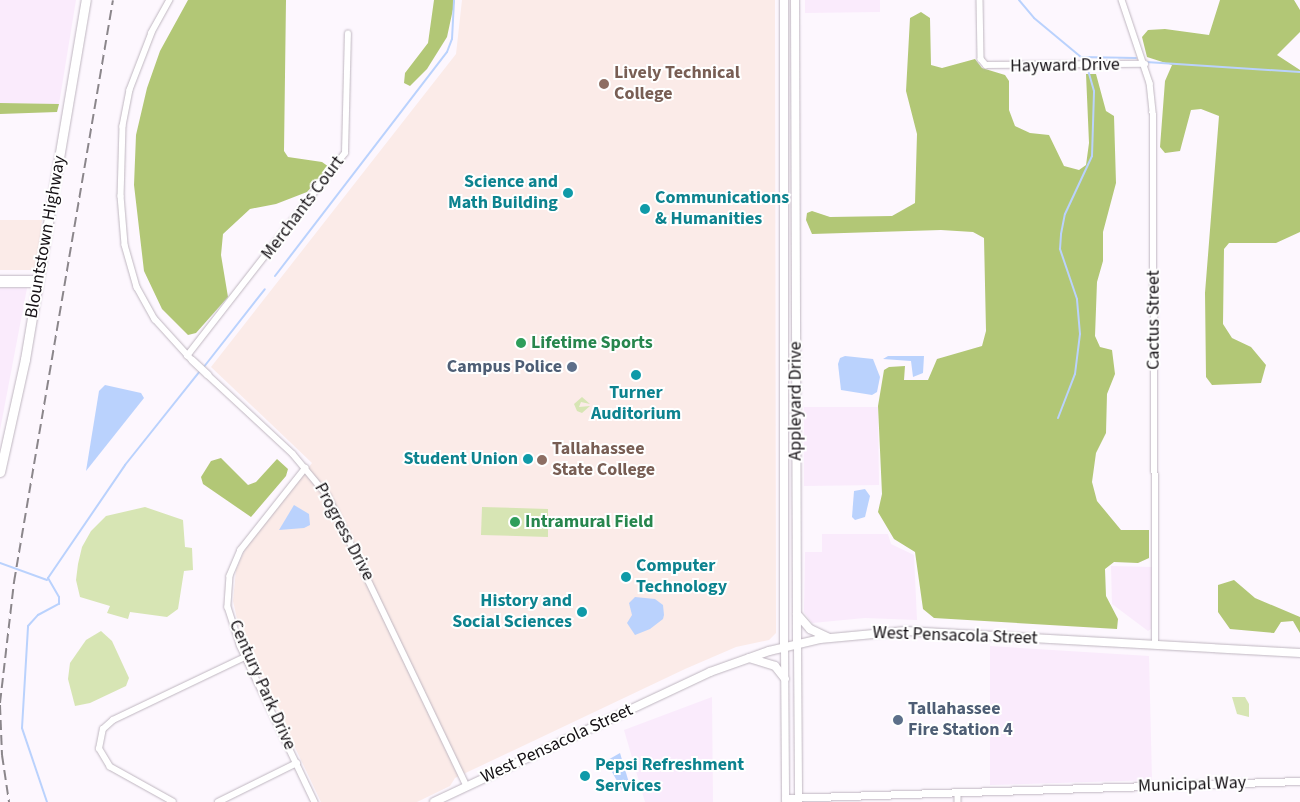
<!DOCTYPE html>
<style>
body{margin:0}
#map{position:relative;width:1300px;height:802px;overflow:hidden;background:#fdf7fe;font-family:"Source Sans 3",sans-serif}
div>[style]{position:absolute}
[style*='--x']{left:calc(var(--x)*1px);top:calc(var(--y)*1px);width:calc(var(--w)*1px);rotate:calc(var(--a)*1deg)}
.built>*{inset:0;background:#faebfc}
.education>*{inset:0;background:#fbebe8}
.green>*{inset:0;background:#d7e5b4}
.forest>*{inset:0;background:#b2c776}
.water>*{inset:0;background:#bad2fd}
.stream>*{height:2px;margin:-1px;padding:0 1px;transform-origin:1px;border-radius:1px;background:#bad2fd}
.roads{filter:drop-shadow(0 0 1px #bfb6c0) drop-shadow(0 0 1px #bfb6c0)}
.minor>*{height:5.5px;margin:-2.75px;padding:0 2.75px;transform-origin:2.75px;border-radius:2.75px;background:#fff}
.tertiary>*{height:7px;margin:-3.5px;padding:0 3.5px;transform-origin:3.5px;border-radius:3.5px;background:#fff}
.secondary>*{height:8px;margin:-4px;padding:0 4px;transform-origin:4px;border-radius:4px;background:#fff}
.primary>*{height:9px;margin:-4.5px;padding:0 4.5px;transform-origin:4.5px;border-radius:4.5px;background:#fff}
.rail>*{height:2px;margin-top:-1px;transform-origin:0;background:repeating-linear-gradient(90deg,#8b868b 0 10px,transparent 0 15px)}
.dots>*{width:14px;height:14px;translate:-50% -50%;box-sizing:border-box;border:2px solid #fff;border-radius:50%}
span{translate:-50% -50%;white-space:nowrap;text-align:center;line-height:1.15;-webkit-text-stroke:4px #fff;paint-order:stroke}
.street-label{font-size:18px;color:#141014}
.education-label{font-size:18px;color:#785e54;font-weight:700}
.left{translate:0 -50%;text-align:left}
.culture-label{font-size:18px;color:#0d838f;font-weight:700}
.right{translate:-100% -50%;text-align:right}
.leisure-label{font-size:18px;color:#27864d;font-weight:700}
.service-label{font-size:18px;color:#4e5e75;font-weight:700}
</style>
<div id="map">
<div class="built">
<i style="clip-path:polygon(0 0,76px 0,59px 104px,0 103px)"></i>
<i style="clip-path:polygon(805px 0,880px 0,880px 12px,805px 13px)"></i>
<i style="clip-path:polygon(0 288px,27px 288px,0 430px)"></i>
<i style="clip-path:polygon(804px 407px,878px 407px,879px 485px,804px 486px)"></i>
<i style="clip-path:polygon(822px 534px,888px 534px,891px 544px,914px 555px,917px 620px,865px 618px,812px 623px,804px 612px,805px 552px,822px 552px)"></i>
<i style="clip-path:polygon(1111px 566px,1152px 567px,1151px 629px,1148px 631px,1112px 604px)"></i>
<i style="clip-path:polygon(990px 646px,1149px 656px,1152px 780px,990px 785px)"></i>
<i style="clip-path:polygon(712px 697px,713px 802px,645px 802px,624px 730px)"></i>
</div>
<div class="education">
<i style="clip-path:polygon(462px 0,775px 0,776px 633px,769px 640px,736px 647px,685px 669px,455px 778px,450px 786px,417px 802px,321px 802px,240px 632px,233px 601px,236px 570px,246px 547px,312px 463px,211px 367px,456px 54px)"></i>
<i style="clip-path:polygon(0 220px,42px 220px,36px 270px,0 270px)"></i>
</div>
<div class="green">
<i style="clip-path:polygon(582px 397px,590px 404px,581px 402px,579px 407px,590px 406px,582px 413px,577px 411px,574px 404px)"></i>
<i style="clip-path:polygon(145px 507px,183px 520px,185px 547px,192px 548px,193px 570px,184px 571px,178px 609px,167px 617px,130px 612px,128px 619px,107px 613px,110px 606px,80px 597px,76px 580px,78px 564px,82px 547px,91px 531px,106px 516px)"></i>
<i style="clip-path:polygon(482px 507px,548px 509px,548px 537px,481px 535px)"></i>
<i style="clip-path:polygon(101px 631px,112px 641px,129px 678px,126px 686px,90px 703px,75px 706px,68px 679px,70px 663px,86px 640px)"></i>
<i style="clip-path:polygon(1232px 697px,1245px 697px,1249px 704px,1249px 717px,1237px 714px)"></i>
</div>
<div class="forest">
<i style="clip-path:polygon(188px 0,286px 0,284px 151px,288px 157px,322px 162px,329px 167px,307px 192px,276px 204px,250px 209px,223px 234px,221px 255px,228px 297px,196px 333px,188px 335px,162px 309px,144px 271px,134px 185px,136px 135px,147px 88px,160px 51px)"></i>
<i style="clip-path:polygon(434px 0,455px 0,447px 37px,427px 69px,410px 86px,404px 83px,405px 73px,428px 43px)"></i>
<i style="clip-path:polygon(1220px 0,1294px 0,1300px 10px,1300px 32px,1277px 55px,1300px 70px,1300px 232px,1276px 243px,1229px 243px,1224px 249px,1223px 324px,1232px 338px,1251px 347px,1266px 365px,1261px 383px,1212px 385px,1206px 377px,1205px 293px,1219px 116px,1201px 109px,1191px 110px,1180px 151px,1165px 153px,1160px 147px,1165px 81px,1172px 65px,1147px 57px,1142px 37px,1148px 30px,1165px 29px,1209px 35px)"></i>
<i style="clip-path:polygon(921px 12px,930px 18px,931px 65px,942px 68px,975px 59px,982px 68px,1005px 75px,1009px 81px,1009px 110px,1015px 126px,1030px 133px,1049px 135px,1064px 166px,1079px 170px,1086px 165px,1089px 143px,1086px 74px,1096px 74px,1106px 111px,1114px 116px,1116px 183px,1103px 232px,1103px 261px,1097px 282px,1095px 336px,1100px 347px,1112px 350px,1115px 374px,1107px 394px,1106px 433px,1096px 453px,1092px 482px,1097px 501px,1121px 530px,1149px 530px,1149px 558px,1138px 563px,1114px 562px,1105px 569px,1106px 596px,1118px 619px,1117px 629px,934px 618px,923px 609px,915px 552px,894px 539px,878px 512px,882px 494px,878px 406px,884px 370px,889px 367px,905px 366px,904px 380px,928px 380px,937px 359px,982px 346px,986px 331px,984px 238px,973px 232px,941px 230px,812px 234px,806px 220px,807px 213px,812px 211px,830px 217px,892px 216px,915px 203px,917px 134px,906px 91px,910px 18px)"></i>
<i style="clip-path:polygon(0 103px,59px 104px,57px 112px,0 114px)"></i>
<i style="clip-path:polygon(221px 458px,248px 485px,256px 482px,277px 459px,288px 469px,286px 476px,251px 517px,203px 484px,201px 477px,211px 461px)"></i>
<i style="clip-path:polygon(1234px 580px,1255px 598px,1300px 617px,1300px 633px,1293px 621px,1281px 622px,1274px 633px,1230px 629px,1218px 612px,1218px 585px)"></i>
</div>
<div class="water">
<i style="clip-path:polygon(845px 356px,873px 359px,880px 377px,877px 392px,872px 395px,841px 390px,838px 364px,840px 358px)"></i>
<i style="clip-path:polygon(888px 356px,924px 356px,923px 373px,913px 377px,911px 361px,883px 359px)"></i>
<i style="clip-path:polygon(105px 385px,141px 393px,144px 398px,86px 471px,99px 391px)"></i>
<i style="clip-path:polygon(865px 489px,870px 496px,865px 517px,855px 520px,852px 517px,854px 491px)"></i>
<i style="clip-path:polygon(294px 505px,309px 514px,310px 525px,304px 528px,279px 530px)"></i>
<i style="clip-path:polygon(635px 597px,655px 599px,663px 605px,664px 615px,663px 619px,650px 629px,635px 635px,627px 623px,632px 615px,629px 603px)"></i>
<i style="clip-path:polygon(620px 753px,630px 786px,622px 790px,606px 761px)"></i>
</div>
<div class="stream">
<i style="--x:1019;--y:0;--w:23;--a:50"></i>
<i style="--x:1034;--y:18;--w:61;--a:39.7"></i>
<i style="--x:1081;--y:57;--w:55;--a:1"></i>
<i style="--x:1146;--y:62;--w:154;--a:3.7"></i>
<i style="--x:275;--y:276;--w:282;--a:-52.5"></i>
<i style="--x:447;--y:52;--w:14;--a:-69"></i>
<i style="--x:452;--y:39;--w:39;--a:-87"></i>
<i style="--x:203;--y:368;--w:100;--a:-51.9"></i>
<i style="--x:1058;--y:418;--w:47;--a:-68.9"></i>
<i style="--x:1075;--y:374;--w:40;--a:-82.9"></i>
<i style="--x:1080;--y:334;--w:35;--a:-95"></i>
<i style="--x:1077;--y:299;--w:53;--a:-108.8"></i>
<i style="--x:1060;--y:249;--w:15;--a:-86"></i>
<i style="--x:1061;--y:234;--w:20;--a:-79"></i>
<i style="--x:1065;--y:214;--w:64;--a:-65"></i>
<i style="--x:1092;--y:156;--w:65;--a:-88.2"></i>
<i style="--x:1094;--y:91;--w:19;--a:-106"></i>
<i style="--x:0;--y:563;--w:50;--a:19.9"></i>
<i style="--x:47;--y:802;--w:78;--a:-108.7"></i>
<i style="--x:22;--y:728;--w:102;--a:-86.6"></i>
<i style="--x:28;--y:626;--w:15;--a:-48"></i>
<i style="--x:38;--y:615;--w:24;--a:-28"></i>
<i style="--x:59;--y:604;--w:7;--a:-90"></i>
<i style="--x:59;--y:597;--w:22;--a:-120"></i>
<i style="--x:48;--y:578;--w:137;--a:-55.7"></i>
<i style="--x:125;--y:465;--w:120;--a:-51.4"></i>
</div>
<div class="roads">
<div class="minor">
<i style="--x:170;--y:0;--w:38;--a:119"></i>
<i style="--x:152;--y:33;--w:61;--a:111.1"></i>
<i style="--x:130;--y:90;--w:37;--a:101"></i>
<i style="--x:123;--y:126;--w:70;--a:91.6"></i>
<i style="--x:121;--y:196;--w:49;--a:85.3"></i>
<i style="--x:125;--y:245;--w:44;--a:74.1"></i>
<i style="--x:137;--y:287;--w:37;--a:61"></i>
<i style="--x:155;--y:319;--w:55;--a:47.9"></i>
<i style="--x:980;--y:0;--w:59;--a:89"></i>
<i style="--x:981;--y:59;--w:8;--a:50"></i>
<i style="--x:986;--y:65;--w:159;--a:-0.4"></i>
<i style="--x:1122;--y:0;--w:88;--a:71.4"></i>
<i style="--x:1150;--y:83;--w:30;--a:84"></i>
<i style="--x:1153;--y:113;--w:531;--a:89.68"></i>
<i style="--x:0;--y:279;--w:39;--a:0"></i>
<i style="--x:0;--y:284;--w:38;--a:0"></i>
<i style="--x:187;--y:356;--w:257;--a:-52.1"></i>
<i style="--x:345;--y:153;--w:119;--a:-88.6"></i>
<i style="--x:207;--y:374;--w:117;--a:42.9"></i>
<i style="--x:293;--y:454;--w:55;--a:50.2"></i>
<i style="--x:328;--y:496;--w:322;--a:64.4"></i>
<i style="--x:306;--y:468;--w:105;--a:128.4"></i>
<i style="--x:241;--y:550;--w:28;--a:113"></i>
<i style="--x:230;--y:576;--w:31;--a:94"></i>
<i style="--x:228;--y:607;--w:40;--a:72"></i>
<i style="--x:240;--y:645;--w:174;--a:64.5"></i>
<i style="--x:958;--y:792;--w:10;--a:90"></i>
<i style="--x:173;--y:802;--w:72;--a:-150.9"></i>
<i style="--x:110;--y:767;--w:21;--a:-121"></i>
<i style="--x:99;--y:749;--w:20;--a:-79"></i>
<i style="--x:103;--y:729;--w:13;--a:-42"></i>
<i style="--x:113;--y:720;--w:146;--a:-25.5"></i>
<i style="--x:218;--y:802;--w:88;--a:-26.3"></i>
</div>
<div class="tertiary">
<i style="--x:192;--y:360;--w:21;--a:43"></i>
<i style="--x:797;--y:644;--w:158;--a:89.6"></i>
<i style="--x:784;--y:647;--w:155;--a:89.6"></i>
<i style="--x:785;--y:798;--w:515;--a:-1.89"></i>
</div>
<div class="secondary">
<i style="--x:784;--y:0;--w:647;--a:90"></i>
<i style="--x:795;--y:0;--w:644;--a:89.82"></i>
<i style="--x:797;--y:614;--w:20;--a:49"></i>
<i style="--x:810;--y:629;--w:21;--a:25"></i>
<i style="--x:749;--y:658;--w:27;--a:17"></i>
<i style="--x:775;--y:666;--w:16;--a:52"></i>
<i style="--x:434;--y:802;--w:305;--a:-25.2"></i>
<i style="--x:710;--y:672;--w:63;--a:-19.6"></i>
<i style="--x:769;--y:651;--w:52;--a:-13.2"></i>
<i style="--x:820;--y:639;--w:86;--a:-5.3"></i>
<i style="--x:906;--y:631;--w:395;--a:3.2"></i>
</div>
<div class="primary">
<i style="--x:0;--y:472;--w:116;--a:-77.5"></i>
<i style="--x:25;--y:359;--w:364;--a:-80.4"></i>
</div>
</div>
<div class="rail">
<i style="--x:0;--y:703;--w:122;--a:-83.4"></i>
<i style="--x:14;--y:582;--w:590;--a:-80.35"></i>
<i style="--x:0;--y:705;--w:50;--a:87.7"></i>
<i style="--x:2;--y:755;--w:48;--a:81.5"></i>
</div>
<div class="dots">
<i style="left:604px;top:84px;background:#8d6e63"></i>
<i style="left:568px;top:193px;background:#0f9aa8"></i>
<i style="left:645px;top:209px;background:#0f9aa8"></i>
<i style="left:521px;top:343px;background:#2e9e5b"></i>
<i style="left:572px;top:367px;background:#5c6f8a"></i>
<i style="left:636px;top:375px;background:#0f9aa8"></i>
<i style="left:528px;top:459px;background:#0f9aa8"></i>
<i style="left:542px;top:460px;background:#8d6e63"></i>
<i style="left:515px;top:522px;background:#2e9e5b"></i>
<i style="left:626px;top:577px;background:#0f9aa8"></i>
<i style="left:582px;top:612px;background:#0f9aa8"></i>
<i style="left:898px;top:720px;background:#5c6f8a"></i>
<i style="left:585px;top:776px;background:#0f9aa8"></i>
</div>
<div class="street-label">
<span style="left:1065px;top:66px;rotate:-1deg">Hayward Drive</span>
<span style="left:303px;top:208px;rotate:-53deg">Merchants Court</span>
<span style="left:46px;top:237px;rotate:-80deg">Blountstown Highway</span>
<span style="left:1154px;top:320px;rotate:-90deg">Cactus Street</span>
<span style="left:796px;top:401px;rotate:-90deg">Appleyard Drive</span>
<span style="left:344px;top:532px;rotate:62deg">Progress Drive</span>
<span style="left:955px;top:636px;rotate:2deg">West Pensacola Street</span>
<span style="left:262px;top:685px;rotate:66deg">Century Park Drive</span>
<span style="left:557px;top:744px;rotate:-25deg">West Pensacola Street</span>
<span style="left:1192px;top:785px;rotate:-2deg">Municipal Way</span>
</div>
<div class="education-label">
<span class="left" style="left:614px;top:84px">Lively Technical<br>College</span>
<span class="left" style="left:552px;top:460px">Tallahassee<br>State College</span>
</div>
<div class="culture-label">
<span class="right" style="left:558px;top:193px">Science and<br>Math Building</span>
<span class="left" style="left:655px;top:209px">Communications<br>&amp; Humanities</span>
<span style="left:636px;top:404px">Turner<br>Auditorium</span>
<span class="right" style="left:518px;top:459px">Student Union</span>
<span class="left" style="left:636px;top:577px">Computer<br>Technology</span>
<span class="right" style="left:572px;top:612px">History and<br>Social Sciences</span>
<span class="left" style="left:595px;top:776px">Pepsi Refreshment<br>Services</span>
</div>
<div class="leisure-label">
<span class="left" style="left:531px;top:343px">Lifetime Sports</span>
<span class="left" style="left:525px;top:522px">Intramural Field</span>
</div>
<div class="service-label">
<span class="right" style="left:562px;top:367px">Campus Police</span>
<span class="left" style="left:908px;top:720px">Tallahassee<br>Fire Station 4</span>
</div>
</div>
